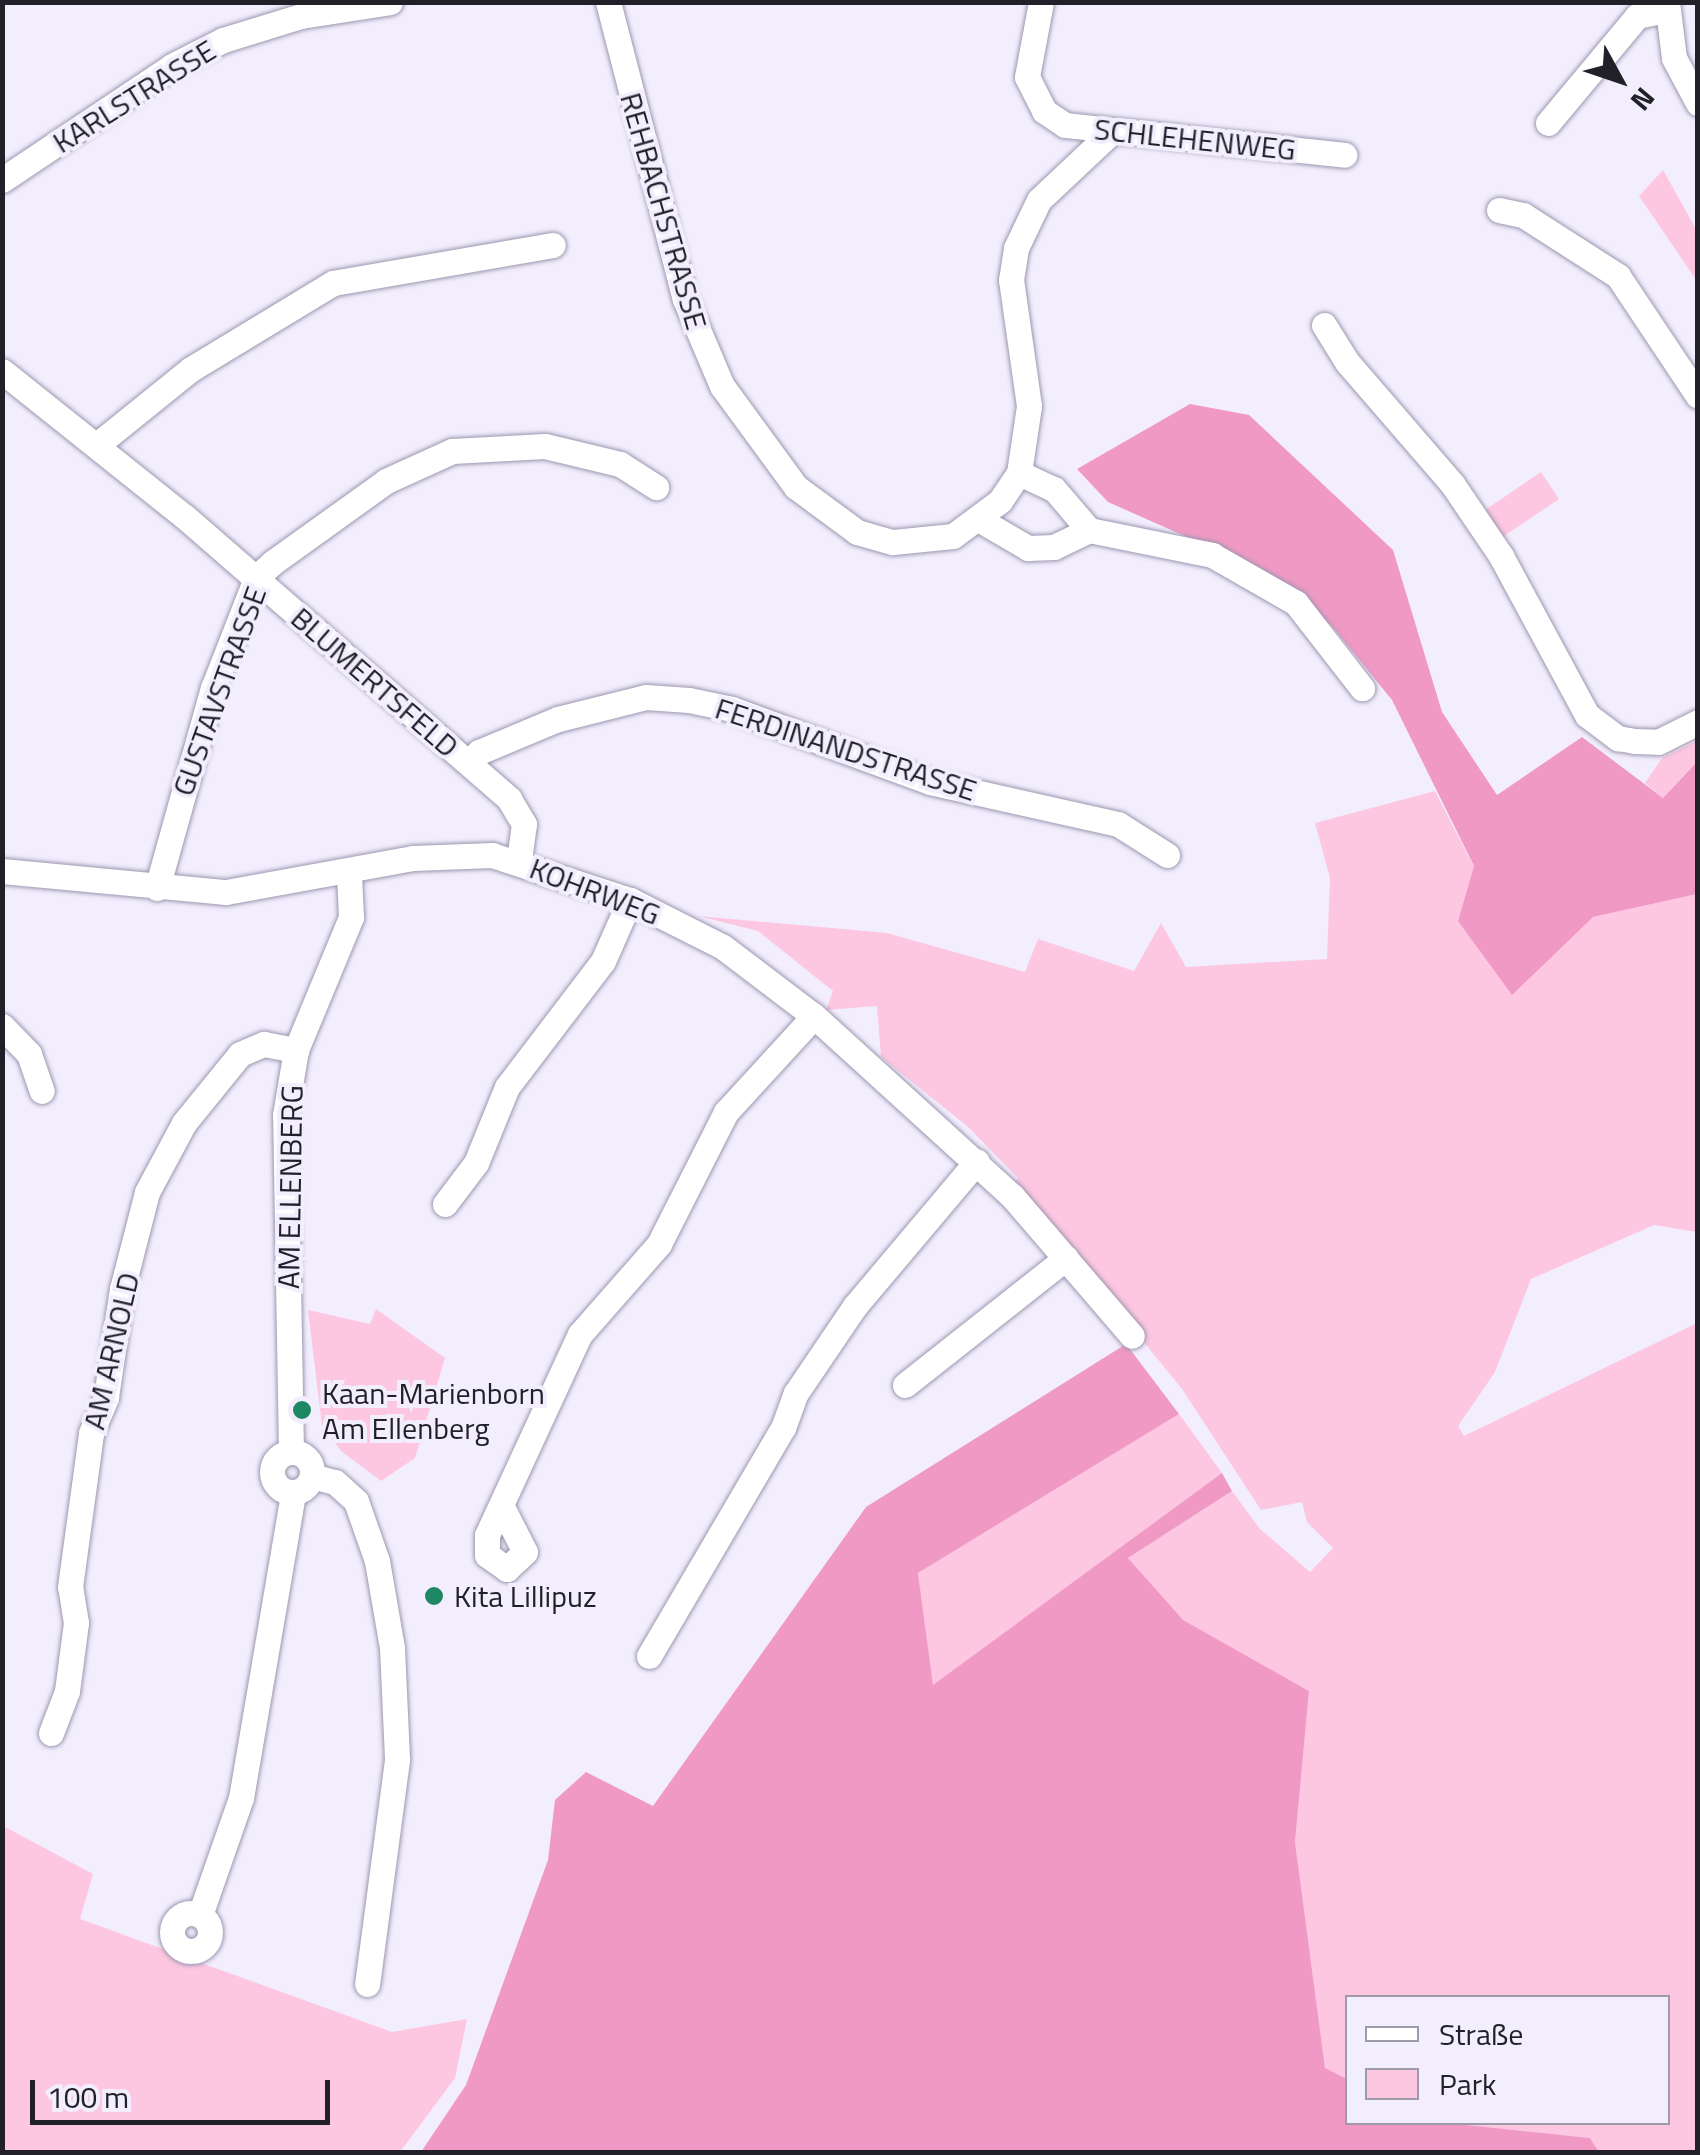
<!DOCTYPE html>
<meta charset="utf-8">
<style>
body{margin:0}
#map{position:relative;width:1700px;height:2155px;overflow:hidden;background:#f2eefe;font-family:"Titillium Web",sans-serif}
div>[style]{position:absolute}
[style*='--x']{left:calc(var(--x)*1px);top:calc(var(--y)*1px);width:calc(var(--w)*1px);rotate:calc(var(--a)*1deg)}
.green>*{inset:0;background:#fdc6e1}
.forest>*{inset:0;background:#f099c5}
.roads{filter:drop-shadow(0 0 2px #9d97af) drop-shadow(0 0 2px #9d97af)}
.street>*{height:25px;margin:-12.5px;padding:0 12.5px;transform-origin:12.5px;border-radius:12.5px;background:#fff}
.street>.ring{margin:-12.5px;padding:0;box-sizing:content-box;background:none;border:25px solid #fff;border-radius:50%}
.dots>*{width:28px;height:28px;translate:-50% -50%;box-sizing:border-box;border:5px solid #f2eefe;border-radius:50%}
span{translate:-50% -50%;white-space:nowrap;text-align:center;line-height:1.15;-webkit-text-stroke:8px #f2eefe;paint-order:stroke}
.street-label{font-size:30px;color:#211f28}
.poi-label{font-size:30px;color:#211f28}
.left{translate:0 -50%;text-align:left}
.frame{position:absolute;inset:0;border:5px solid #211f28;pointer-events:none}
.legend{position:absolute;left:1345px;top:1995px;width:325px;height:130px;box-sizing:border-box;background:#f2eefe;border:2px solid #9e9ba8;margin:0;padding:12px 18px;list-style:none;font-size:30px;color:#211f28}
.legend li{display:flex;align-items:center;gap:20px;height:50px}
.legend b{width:50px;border:2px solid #9e9ba8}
.north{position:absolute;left:1570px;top:30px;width:100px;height:100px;-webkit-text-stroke:8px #f2eefe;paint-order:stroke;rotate:130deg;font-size:28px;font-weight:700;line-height:40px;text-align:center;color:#211f28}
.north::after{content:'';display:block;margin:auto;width:35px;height:45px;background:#211f28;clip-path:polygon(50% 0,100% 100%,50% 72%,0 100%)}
.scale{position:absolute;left:30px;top:2080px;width:300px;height:45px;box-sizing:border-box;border:5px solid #211f28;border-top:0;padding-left:12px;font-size:30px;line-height:35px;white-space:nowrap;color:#211f28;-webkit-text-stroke:8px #f2eefe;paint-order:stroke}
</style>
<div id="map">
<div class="green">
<i style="clip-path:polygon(1663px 170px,1697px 231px,1697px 281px,1639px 196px)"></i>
<i style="clip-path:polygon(1541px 472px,1559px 499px,1501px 538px,1482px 512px)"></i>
<i style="clip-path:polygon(1697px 741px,1697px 762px,1663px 798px,1645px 783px,1662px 758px)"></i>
<i style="clip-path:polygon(1435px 791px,1474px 867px,1458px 921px,1593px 917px,1697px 894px,1697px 1232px,1654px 1225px,1531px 1279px,1495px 1372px,1458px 1426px,1464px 1436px,1697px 1323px,1697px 2152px,1599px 2152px,1590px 2138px,1447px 2123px,1668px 2122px,1668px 1998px,1348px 1998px,1347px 2079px,1325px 2069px,1295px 1842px,1309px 1691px,1182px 1620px,1128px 1558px,1232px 1491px,1260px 1529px,1310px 1572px,1333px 1548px,1307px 1522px,1302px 1502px,1261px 1510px,1182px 1389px,1014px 1183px,1018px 1178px,967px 1126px,881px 1057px,877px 1006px,826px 1010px,833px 991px,758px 931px,698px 916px,887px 933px,1025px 972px,1038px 939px,1134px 971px,1161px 923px,1186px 967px,1327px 959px,1330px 878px,1315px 823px)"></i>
<i style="clip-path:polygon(376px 1309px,445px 1358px,415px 1458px,381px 1481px,341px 1451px,322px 1426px,308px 1310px,370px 1324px)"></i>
<i style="clip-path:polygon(1179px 1414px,1222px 1473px,933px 1686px,918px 1573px)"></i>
<i style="clip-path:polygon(3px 1826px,93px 1874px,80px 1919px,392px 2032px,467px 2019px,455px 2078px,400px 2152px,3px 2152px)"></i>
</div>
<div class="forest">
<i style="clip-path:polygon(1190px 404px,1249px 415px,1393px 550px,1442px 712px,1497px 795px,1582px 737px,1663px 798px,1697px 762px,1697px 894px,1593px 917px,1512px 995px,1458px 921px,1474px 866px,1392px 700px,1331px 625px,1268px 573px,1108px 502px,1077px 469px)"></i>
<i style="clip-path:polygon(1126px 1344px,1179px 1414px,918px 1573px,933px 1685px,1222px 1473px,1232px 1491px,1128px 1558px,1183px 1620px,1309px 1691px,1295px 1842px,1325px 2068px,1347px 2079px,1348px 2122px,1448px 2123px,1590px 2138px,1599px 2152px,421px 2152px,466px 2085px,548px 1860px,555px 1800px,586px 1772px,653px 1806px,866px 1507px)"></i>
</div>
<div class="roads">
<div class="street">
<i style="--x:608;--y:2;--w:307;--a:75.5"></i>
<i style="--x:685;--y:299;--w:95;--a:67"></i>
<i style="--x:722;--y:386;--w:125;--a:53.8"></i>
<i style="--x:796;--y:487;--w:76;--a:36.4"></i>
<i style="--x:857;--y:532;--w:37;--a:16"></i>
<i style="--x:893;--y:542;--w:60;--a:-5.7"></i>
<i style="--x:953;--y:536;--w:59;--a:-36.7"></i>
<i style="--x:1000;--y:501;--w:34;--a:-56"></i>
<i style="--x:1019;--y:473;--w:68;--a:-81.5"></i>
<i style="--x:1029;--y:406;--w:127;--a:-98.1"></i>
<i style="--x:1011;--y:280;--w:32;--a:-81"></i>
<i style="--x:1016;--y:248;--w:53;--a:-64.4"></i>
<i style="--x:1039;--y:200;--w:98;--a:-43.3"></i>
<i style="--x:1041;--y:2;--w:76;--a:100.6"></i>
<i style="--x:1027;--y:77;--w:38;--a:63"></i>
<i style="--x:1044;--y:111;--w:25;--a:34"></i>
<i style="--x:1065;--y:125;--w:281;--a:6.1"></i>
<i style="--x:1667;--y:2;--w:56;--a:82.9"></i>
<i style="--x:1674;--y:58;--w:51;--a:61.9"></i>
<i style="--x:1548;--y:123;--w:139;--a:-50.2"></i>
<i style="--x:1637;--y:16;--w:29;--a:-12"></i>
<i style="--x:2;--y:180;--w:205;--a:-33.8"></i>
<i style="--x:172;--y:66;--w:57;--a:-27"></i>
<i style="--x:223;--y:40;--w:82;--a:-17.1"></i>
<i style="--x:301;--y:16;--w:90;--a:-8.9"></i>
<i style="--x:1499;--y:210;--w:25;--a:12"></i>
<i style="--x:1523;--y:215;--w:113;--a:32.7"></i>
<i style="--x:1618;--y:276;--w:144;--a:56.3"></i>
<i style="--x:1324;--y:325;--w:44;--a:58.1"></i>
<i style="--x:1347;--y:362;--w:162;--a:49.2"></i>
<i style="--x:1453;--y:485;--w:86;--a:55.9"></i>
<i style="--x:1501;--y:556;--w:181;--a:61.6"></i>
<i style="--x:1587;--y:715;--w:39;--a:37"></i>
<i style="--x:1618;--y:738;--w:17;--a:10"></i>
<i style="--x:1635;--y:741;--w:23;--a:2"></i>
<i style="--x:1658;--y:742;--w:45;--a:-26.6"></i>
<i style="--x:2;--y:371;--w:234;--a:38.6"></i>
<i style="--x:185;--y:517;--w:430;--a:41"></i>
<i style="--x:509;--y:799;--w:29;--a:59"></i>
<i style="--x:524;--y:824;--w:37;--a:98"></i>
<i style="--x:98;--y:444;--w:119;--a:-38.9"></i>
<i style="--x:191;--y:369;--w:166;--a:-31.2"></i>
<i style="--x:333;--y:283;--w:223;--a:-9.8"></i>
<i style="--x:1019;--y:473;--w:38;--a:25"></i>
<i style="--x:1054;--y:489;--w:54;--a:49.5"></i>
<i style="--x:980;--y:520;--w:56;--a:30.3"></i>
<i style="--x:1028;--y:548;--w:26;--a:-2"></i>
<i style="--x:1054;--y:547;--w:39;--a:-26"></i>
<i style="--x:1089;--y:530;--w:126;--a:11.5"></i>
<i style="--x:1212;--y:555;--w:97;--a:29.7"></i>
<i style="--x:1296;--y:603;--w:108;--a:52.2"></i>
<i style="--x:469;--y:763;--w:15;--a:-48"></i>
<i style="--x:479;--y:752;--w:86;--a:-22.7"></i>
<i style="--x:558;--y:719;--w:91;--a:-14"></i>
<i style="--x:646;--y:697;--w:43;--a:4"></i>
<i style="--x:689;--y:700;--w:44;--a:11.8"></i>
<i style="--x:732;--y:709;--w:211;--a:20.2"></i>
<i style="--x:930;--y:782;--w:193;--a:12.6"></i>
<i style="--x:1118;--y:824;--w:58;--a:32.3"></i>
<i style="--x:2;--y:871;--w:225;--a:5.4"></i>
<i style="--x:226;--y:892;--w:190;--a:-10.3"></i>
<i style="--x:413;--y:858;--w:79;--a:-2.2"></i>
<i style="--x:492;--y:855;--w:145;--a:18.1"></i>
<i style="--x:630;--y:900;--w:104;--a:26.8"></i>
<i style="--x:723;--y:947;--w:114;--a:37.2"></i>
<i style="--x:814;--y:1016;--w:268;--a:42.3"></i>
<i style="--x:1012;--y:1196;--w:184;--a:49.4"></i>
<i style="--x:157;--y:888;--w:208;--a:-74.4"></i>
<i style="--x:213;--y:688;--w:118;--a:-68.6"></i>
<i style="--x:256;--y:578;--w:22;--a:-43"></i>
<i style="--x:272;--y:563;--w:140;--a:-35.7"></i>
<i style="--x:386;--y:481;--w:72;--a:-24.4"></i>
<i style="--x:452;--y:451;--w:93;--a:-3.1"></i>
<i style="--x:545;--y:446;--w:77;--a:13.5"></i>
<i style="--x:620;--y:464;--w:43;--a:32.6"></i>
<i style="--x:2;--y:1026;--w:39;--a:46"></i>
<i style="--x:29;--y:1054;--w:39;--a:71"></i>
<i style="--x:445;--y:1204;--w:51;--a:-52.9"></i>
<i style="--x:476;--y:1163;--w:82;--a:-67.8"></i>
<i style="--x:507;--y:1087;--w:158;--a:-52.7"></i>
<i style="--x:603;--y:961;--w:67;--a:-66.1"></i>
<i style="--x:905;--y:1385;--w:205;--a:-38.3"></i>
<i style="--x:291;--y:1452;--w:337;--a:-91"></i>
<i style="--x:285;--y:1115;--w:66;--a:-80.4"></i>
<i style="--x:296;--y:1050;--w:144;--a:-67.5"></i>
<i style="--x:351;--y:917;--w:43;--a:-92.7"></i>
<i class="ring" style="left:272px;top:1452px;width:15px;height:15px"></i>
<i style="--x:312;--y:1476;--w:24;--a:15"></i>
<i style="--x:335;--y:1482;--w:28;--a:42"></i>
<i style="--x:356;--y:1501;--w:64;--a:70.7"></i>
<i style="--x:377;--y:1561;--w:88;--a:80.2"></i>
<i style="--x:392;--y:1648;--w:112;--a:87.4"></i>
<i style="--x:397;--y:1760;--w:226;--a:97.6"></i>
<i style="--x:503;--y:1509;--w:48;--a:62.9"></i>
<i style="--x:525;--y:1552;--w:25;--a:137"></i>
<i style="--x:507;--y:1569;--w:24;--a:-145"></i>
<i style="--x:487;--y:1555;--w:20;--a:-90"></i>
<i style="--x:487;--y:1535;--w:221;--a:-65.2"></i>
<i style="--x:580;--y:1334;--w:120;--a:-48.7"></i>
<i style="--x:659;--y:1244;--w:148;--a:-63.1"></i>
<i style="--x:726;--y:1112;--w:130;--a:-47.5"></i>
<i style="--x:649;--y:1656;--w:264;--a:-59.6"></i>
<i style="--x:783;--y:1428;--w:37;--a:-70"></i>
<i style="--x:796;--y:1393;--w:105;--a:-55.9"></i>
<i style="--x:855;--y:1306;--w:189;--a:-49.9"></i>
<i style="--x:51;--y:1733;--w:45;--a:-69.1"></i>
<i style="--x:67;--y:1691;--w:69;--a:-82.5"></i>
<i style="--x:76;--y:1623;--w:36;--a:-99"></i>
<i style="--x:70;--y:1587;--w:155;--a:-82.2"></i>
<i style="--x:91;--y:1433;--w:39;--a:-67"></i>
<i style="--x:106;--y:1397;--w:109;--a:-81.6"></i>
<i style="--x:122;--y:1289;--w:100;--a:-75.5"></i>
<i style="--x:147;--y:1192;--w:78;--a:-61.8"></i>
<i style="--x:184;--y:1123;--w:89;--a:-50.9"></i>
<i style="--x:240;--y:1054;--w:26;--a:-23"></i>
<i style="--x:264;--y:1044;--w:33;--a:11"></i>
<i class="ring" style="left:172px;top:1913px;width:13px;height:13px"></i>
<i style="--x:200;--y:1915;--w:124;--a:-70.7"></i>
<i style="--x:241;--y:1798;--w:309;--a:-80.3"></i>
</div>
</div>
<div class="dots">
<i style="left:302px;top:1410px;background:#1e8865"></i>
<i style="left:434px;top:1596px;background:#1e8865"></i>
</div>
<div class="street-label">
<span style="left:134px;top:96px;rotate:-32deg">KARLSTRASSE</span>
<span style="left:1195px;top:139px;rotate:6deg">SCHLEHENWEG</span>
<span style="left:664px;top:211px;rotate:74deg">REHBACHSTRASSE</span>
<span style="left:375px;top:682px;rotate:41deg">BLUMERTSFELD</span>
<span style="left:219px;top:691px;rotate:-70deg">GUSTAVSTRASSE</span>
<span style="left:846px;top:749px;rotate:18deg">FERDINANDSTRASSE</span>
<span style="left:595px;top:891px;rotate:21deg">KOHRWEG</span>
<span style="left:290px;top:1187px;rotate:-89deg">AM ELLENBERG</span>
<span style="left:111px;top:1351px;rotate:-77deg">AM ARNOLD</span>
</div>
<div class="poi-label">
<span class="left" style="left:322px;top:1410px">Kaan-Marienborn<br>Am Ellenberg</span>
<span class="left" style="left:454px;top:1596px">Kita Lillipuz</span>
</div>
<div class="frame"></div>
<ul class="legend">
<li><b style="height:12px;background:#fff"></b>Straße</li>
<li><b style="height:28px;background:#fdc6e1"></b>Park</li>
</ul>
<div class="north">N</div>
<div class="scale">100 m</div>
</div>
